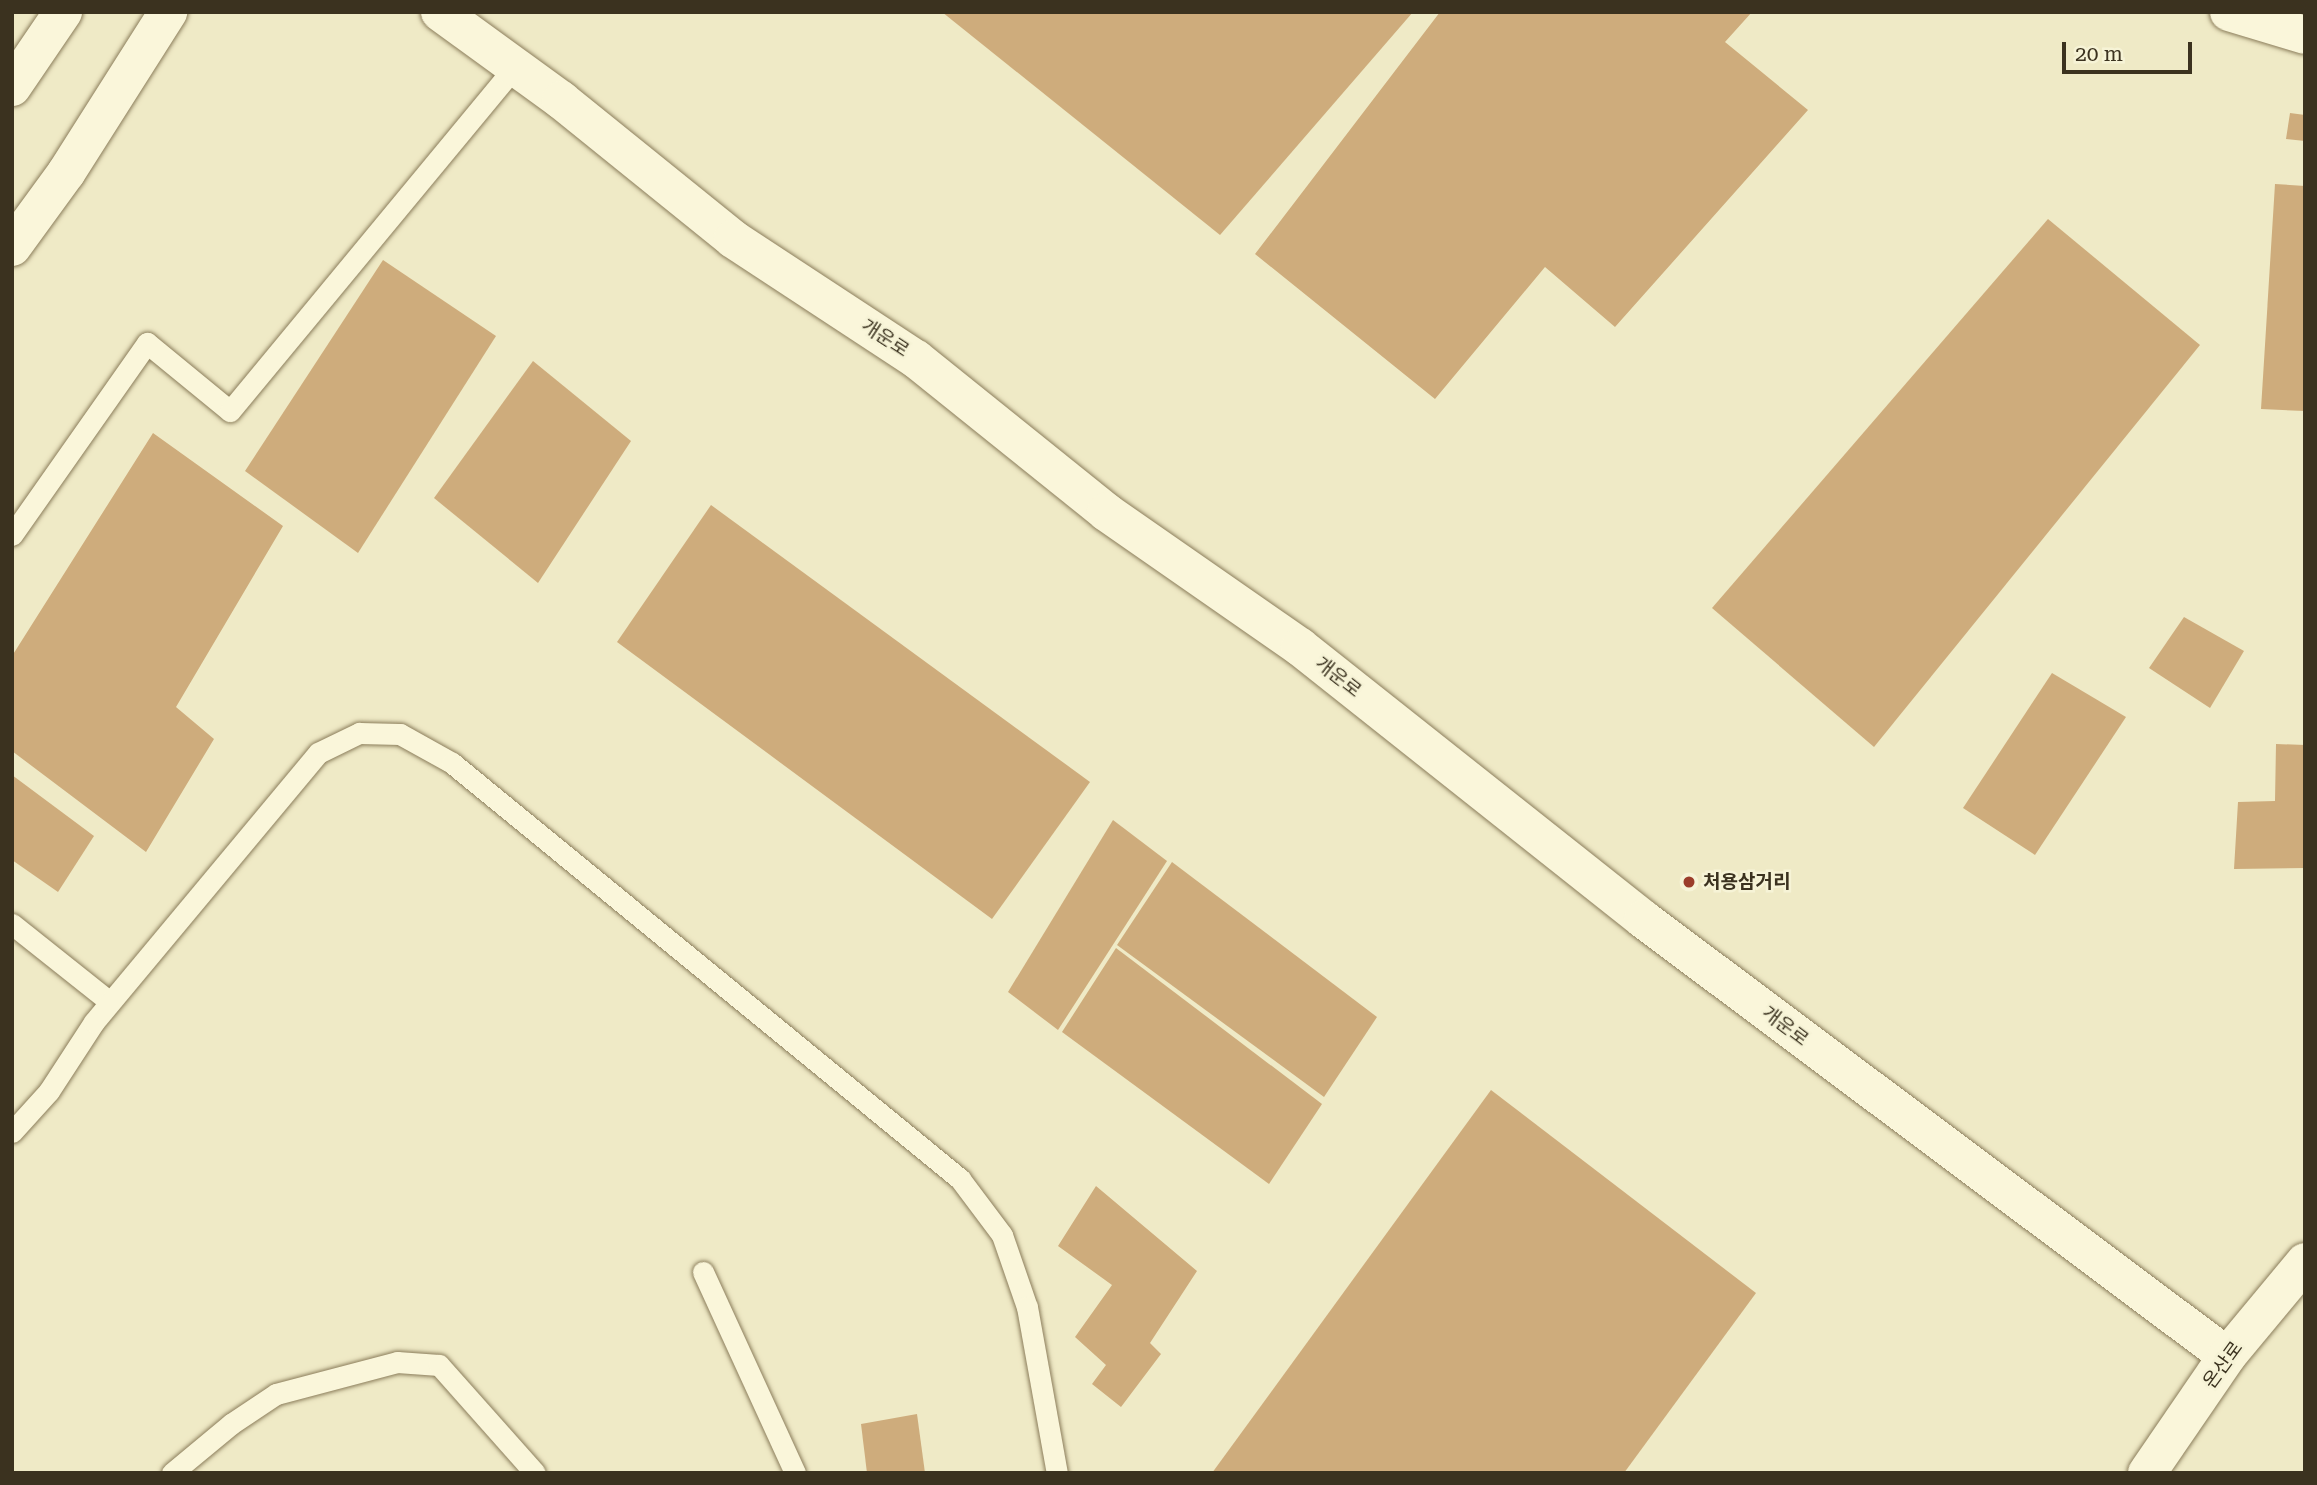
<!DOCTYPE html>
<meta charset="utf-8">
<style>
body{margin:0}
#map{position:relative;width:2317px;height:1485px;overflow:hidden;background:#efeac6;font-family:"Roboto Serif","Noto Sans KR",serif}
div>[style]{position:absolute}
[style*='--x']{left:calc(var(--x)*1px);top:calc(var(--y)*1px);width:calc(var(--w)*1px);rotate:calc(var(--a)*1deg)}
.building>*{inset:0;background:#ceac7c}
.roads{filter:drop-shadow(0 0 2px #8b7d5b) drop-shadow(0 0 2px #8b7d5b)}
.service>*{height:21px;margin:-10.5px;padding:0 10.5px;transform-origin:10.5px;border-radius:10.5px;background:#faf6da}
.tertiary>*{height:38px;margin:-19px;padding:0 19px;transform-origin:19px;border-radius:19px;background:#faf6da}
.secondary>*{height:38px;margin:-19px;padding:0 19px;transform-origin:19px;border-radius:19px;background:#faf6da}
.dots>*{width:19px;height:19px;translate:-50% -50%;box-sizing:border-box;border:4px solid #f6f3d6;border-radius:50%}
span{translate:-50% -50%;white-space:nowrap;text-align:center;line-height:1.15;-webkit-text-stroke:5px #f6f3d6;paint-order:stroke}
.street-label{font-size:19px;color:#3b321f}
.poi-label{font-size:19px;color:#3b321f;font-weight:700}
.left{translate:0 -50%;text-align:left}
.frame{position:absolute;inset:0;border:14px solid #3b321f;pointer-events:none}
.scale{position:absolute;left:2062px;top:42px;width:130px;height:32px;box-sizing:border-box;border:4px solid #3b321f;border-top:0;padding-left:9px;font-size:21px;line-height:24px;white-space:nowrap;color:#3b321f;-webkit-text-stroke:5px #f6f3d6;paint-order:stroke}
</style>
<div id="map">
<div class="building">
<i style="clip-path:polygon(942px 12px,1413px 12px,1220px 235px)"></i>
<i style="clip-path:polygon(1440px 12px,1752px 12px,1725px 42px,1808px 110px,1615px 327px,1545px 267px,1435px 399px,1255px 254px)"></i>
<i style="clip-path:polygon(2290px 113px,2305px 115px,2305px 141px,2286px 139px)"></i>
<i style="clip-path:polygon(2275px 184px,2305px 186px,2305px 411px,2261px 409px)"></i>
<i style="clip-path:polygon(2048px 219px,2200px 345px,1874px 747px,1712px 608px)"></i>
<i style="clip-path:polygon(383px 260px,496px 336px,358px 553px,245px 471px)"></i>
<i style="clip-path:polygon(533px 361px,631px 441px,538px 583px,434px 498px)"></i>
<i style="clip-path:polygon(153px 433px,283px 526px,176px 707px,214px 739px,146px 852px,12px 751px,12px 656px)"></i>
<i style="clip-path:polygon(711px 505px,1090px 782px,992px 919px,617px 642px)"></i>
<i style="clip-path:polygon(2184px 617px,2244px 651px,2210px 708px,2149px 668px)"></i>
<i style="clip-path:polygon(2052px 673px,2126px 717px,2035px 855px,1963px 808px)"></i>
<i style="clip-path:polygon(2276px 744px,2305px 745px,2305px 868px,2234px 869px,2238px 802px,2275px 801px)"></i>
<i style="clip-path:polygon(12px 775px,94px 836px,58px 892px,12px 860px)"></i>
<i style="clip-path:polygon(1113px 820px,1167px 861px,1058px 1030px,1008px 992px)"></i>
<i style="clip-path:polygon(1172px 862px,1377px 1017px,1324px 1097px,1117px 945px)"></i>
<i style="clip-path:polygon(1116px 948px,1322px 1104px,1269px 1184px,1062px 1032px)"></i>
<i style="clip-path:polygon(1491px 1090px,1756px 1293px,1624px 1473px,1212px 1473px)"></i>
<i style="clip-path:polygon(1096px 1186px,1197px 1271px,1150px 1343px,1161px 1354px,1121px 1407px,1092px 1384px,1106px 1365px,1075px 1337px,1112px 1285px,1058px 1246px)"></i>
<i style="clip-path:polygon(917px 1414px,925px 1473px,867px 1473px,861px 1424px)"></i>
</div>
<div class="roads">
<div class="service">
<i style="--x:12;--y:535;--w:235;--a:-54.9"></i>
<i style="--x:147;--y:343;--w:107;--a:39.3"></i>
<i style="--x:230;--y:411;--w:447;--a:-50.4"></i>
<i style="--x:12;--y:924;--w:125;--a:38.5"></i>
<i style="--x:12;--y:1132;--w:55;--a:-47.9"></i>
<i style="--x:49;--y:1091;--w:82;--a:-56.9"></i>
<i style="--x:94;--y:1022;--w:350;--a:-50.2"></i>
<i style="--x:318;--y:753;--w:46;--a:-26"></i>
<i style="--x:359;--y:733;--w:41;--a:1.4"></i>
<i style="--x:400;--y:734;--w:60;--a:29.1"></i>
<i style="--x:452;--y:763;--w:657;--a:39.31"></i>
<i style="--x:960;--y:1179;--w:70;--a:53.1"></i>
<i style="--x:1002;--y:1235;--w:76;--a:70.9"></i>
<i style="--x:1027;--y:1307;--w:169;--a:79.8"></i>
<i style="--x:703;--y:1272;--w:221;--a:65.4"></i>
<i style="--x:172;--y:1473;--w:77;--a:-39.7"></i>
<i style="--x:231;--y:1424;--w:54;--a:-33.7"></i>
<i style="--x:276;--y:1394;--w:125;--a:-14.8"></i>
<i style="--x:397;--y:1362;--w:42;--a:4.1"></i>
<i style="--x:439;--y:1365;--w:144;--a:48.4"></i>
</div>
<div class="tertiary">
<i style="--x:2229;--y:12;--w:79;--a:16.8"></i>
</div>
<div class="secondary">
<i style="--x:440;--y:12;--w:150;--a:36"></i>
<i style="--x:561;--y:100;--w:221;--a:38.9"></i>
<i style="--x:733;--y:239;--w:219;--a:33.3"></i>
<i style="--x:916;--y:359;--w:244;--a:38.8"></i>
<i style="--x:1106;--y:512;--w:236;--a:34.8"></i>
<i style="--x:1300;--y:647;--w:438;--a:38.4"></i>
<i style="--x:1643;--y:919;--w:729;--a:36.81"></i>
<i style="--x:12;--y:87;--w:91;--a:-55.8"></i>
<i style="--x:12;--y:247;--w:92;--a:-53.9"></i>
<i style="--x:66;--y:173;--w:191;--a:-57.6"></i>
<i style="--x:2147;--y:1473;--w:142;--a:-55.6"></i>
<i style="--x:2227;--y:1356;--w:122;--a:-50.3"></i>
</div>
</div>
<div class="dots">
<i style="left:1689px;top:882px;background:#9b3d2a"></i>
</div>
<div class="street-label">
<span style="left:885px;top:338px;rotate:33deg">개운로</span>
<span style="left:1338px;top:677px;rotate:38deg">개운로</span>
<span style="left:1785px;top:1026px;rotate:37deg">개운로</span>
<span style="left:2223px;top:1365px;rotate:-54deg">온산로</span>
</div>
<div class="poi-label">
<span class="left" style="left:1703px;top:882px">처용삼거리</span>
</div>
<div class="frame"></div>
<div class="scale">20 m</div>
</div>
